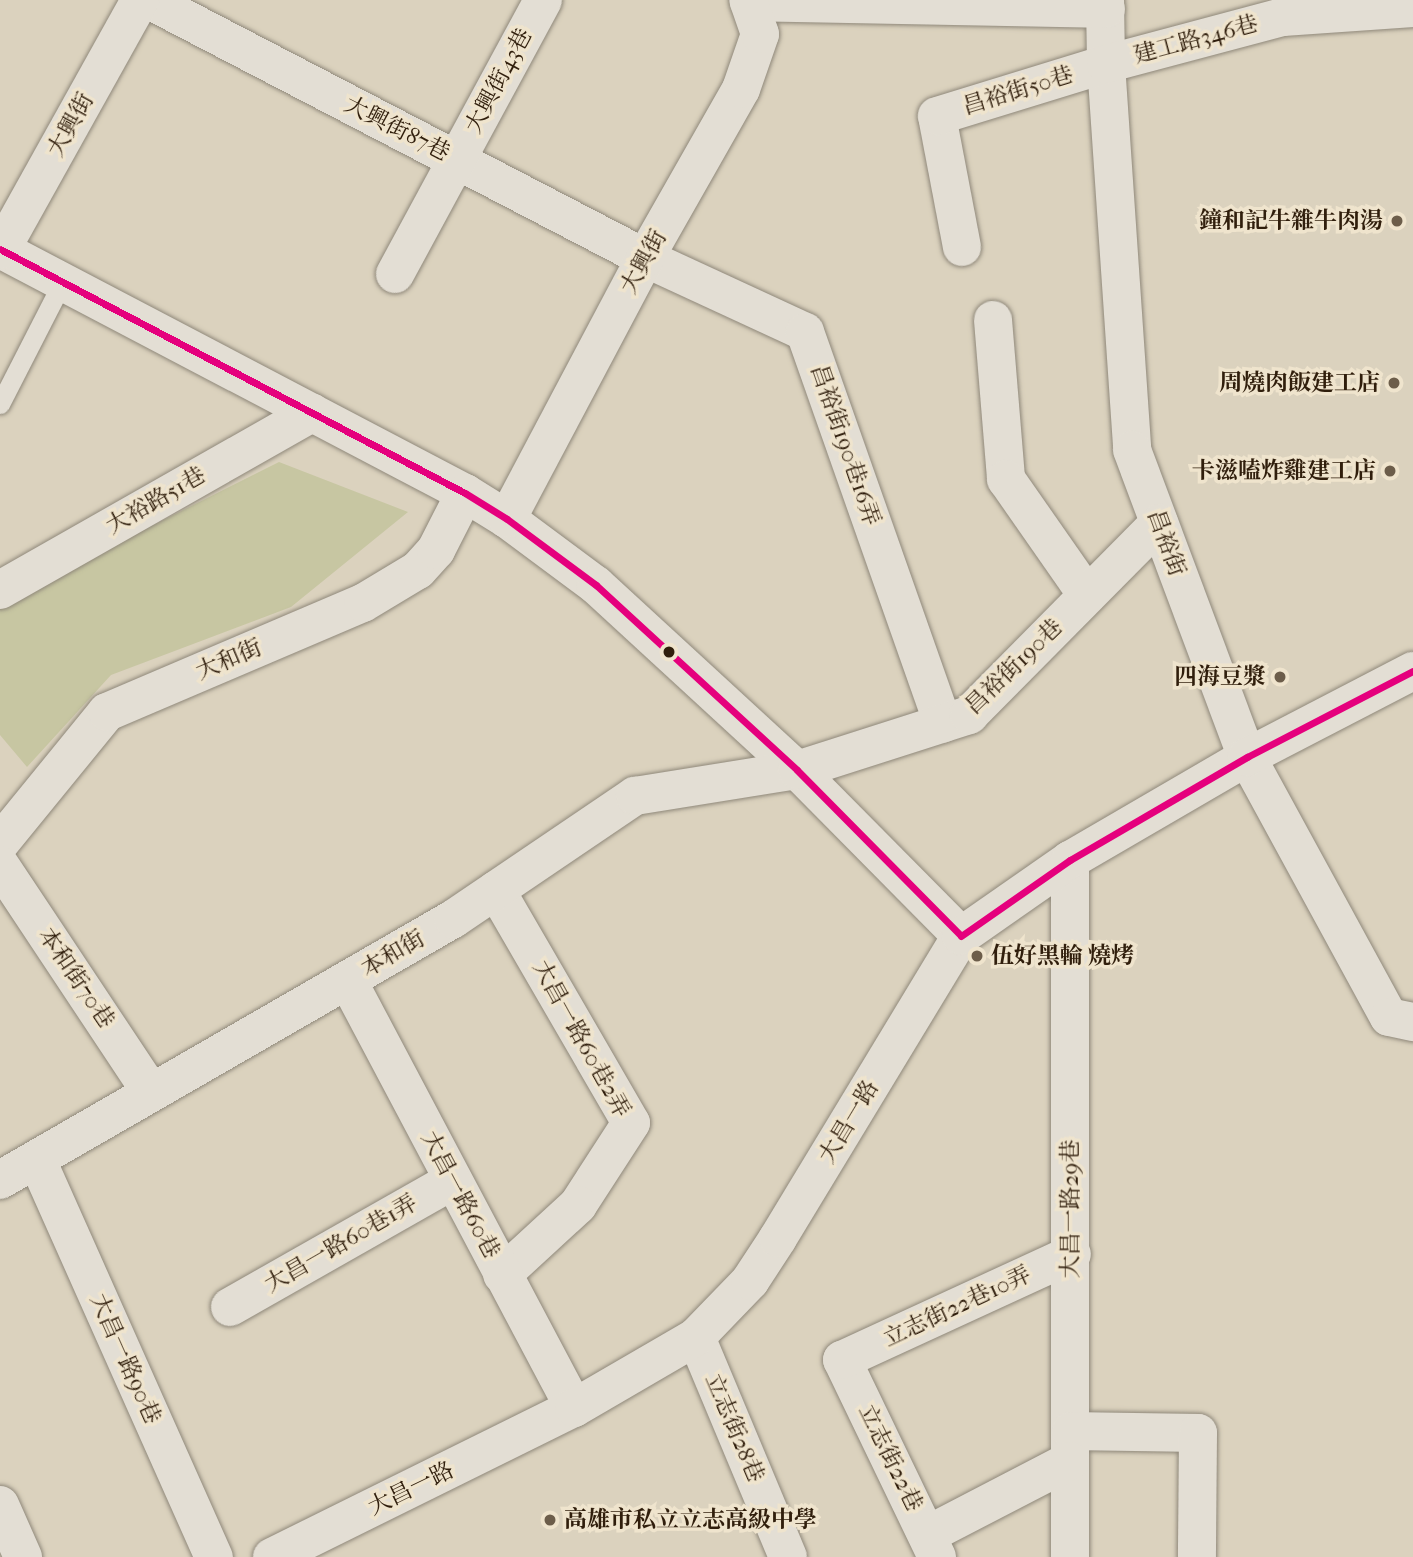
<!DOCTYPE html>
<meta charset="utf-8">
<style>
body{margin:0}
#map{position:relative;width:1413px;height:1557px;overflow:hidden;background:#dbd2be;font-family:"IM FELL French Canon","Noto Serif TC",serif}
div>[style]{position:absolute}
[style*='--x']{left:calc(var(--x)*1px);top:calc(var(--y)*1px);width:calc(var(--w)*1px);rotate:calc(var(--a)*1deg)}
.green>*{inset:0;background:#c7c6a2}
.roads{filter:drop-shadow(0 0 2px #8f887a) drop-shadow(0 0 2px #8f887a)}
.service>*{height:19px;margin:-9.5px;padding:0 9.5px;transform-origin:9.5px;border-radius:9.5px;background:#e3ded4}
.minor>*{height:38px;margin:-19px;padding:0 19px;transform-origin:19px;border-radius:19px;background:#e3ded4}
.tertiary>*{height:38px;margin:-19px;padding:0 19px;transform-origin:19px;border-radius:19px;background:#e3ded4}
.bus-1>*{height:7px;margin:-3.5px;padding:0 3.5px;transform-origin:3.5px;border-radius:3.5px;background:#e5007d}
.dots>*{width:19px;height:19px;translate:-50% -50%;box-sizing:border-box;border:4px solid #efe4cd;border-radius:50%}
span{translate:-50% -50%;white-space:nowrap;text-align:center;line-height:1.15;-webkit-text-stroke:7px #efe4cd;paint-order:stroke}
.street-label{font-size:23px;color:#301e0c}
.poi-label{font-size:23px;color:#301e0c;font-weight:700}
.right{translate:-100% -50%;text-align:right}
.left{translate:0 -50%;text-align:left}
</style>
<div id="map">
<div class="green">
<i style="clip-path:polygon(279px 462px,408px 512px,291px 607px,111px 675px,27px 767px,0 735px,0 602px)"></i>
</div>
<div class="roads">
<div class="service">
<i style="--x:0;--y:404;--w:138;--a:-62.9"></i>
</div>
<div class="minor">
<i style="--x:149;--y:0;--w:559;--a:27.48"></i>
<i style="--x:645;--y:258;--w:176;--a:24.8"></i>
<i style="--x:805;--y:332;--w:415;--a:70.6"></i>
<i style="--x:1105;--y:0;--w:64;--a:89.1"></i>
<i style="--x:1106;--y:64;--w:387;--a:86.1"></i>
<i style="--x:1132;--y:450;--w:328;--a:69.5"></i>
<i style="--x:1247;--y:757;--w:296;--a:61.4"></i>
<i style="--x:1389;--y:1017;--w:25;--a:12"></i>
<i style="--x:749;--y:2;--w:357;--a:1.1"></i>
<i style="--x:962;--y:247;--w:133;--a:-100.8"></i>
<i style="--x:937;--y:116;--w:177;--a:-17.1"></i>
<i style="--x:1106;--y:64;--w:183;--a:-14.9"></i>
<i style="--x:1283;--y:17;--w:130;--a:-4"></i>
<i style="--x:0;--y:249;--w:525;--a:27.69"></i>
<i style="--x:465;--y:493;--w:49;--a:31.8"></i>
<i style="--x:507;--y:519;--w:111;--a:36.6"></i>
<i style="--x:596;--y:585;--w:273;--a:42.6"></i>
<i style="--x:797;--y:770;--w:233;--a:45.3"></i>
<i style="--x:1;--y:250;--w:286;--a:-60.9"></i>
<i style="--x:395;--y:274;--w:311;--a:-61.6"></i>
<i style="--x:993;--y:320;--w:160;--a:85.3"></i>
<i style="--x:1006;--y:479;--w:141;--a:55.1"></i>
<i style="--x:507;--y:519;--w:295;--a:-62.1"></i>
<i style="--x:645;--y:258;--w:194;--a:-60.4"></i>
<i style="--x:741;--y:89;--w:58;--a:-70.9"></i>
<i style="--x:760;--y:34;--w:36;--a:-109"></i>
<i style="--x:0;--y:590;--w:359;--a:-29.6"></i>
<i style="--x:0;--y:843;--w:169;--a:-50.8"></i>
<i style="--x:107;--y:712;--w:278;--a:-23.1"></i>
<i style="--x:363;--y:603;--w:64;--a:-31"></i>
<i style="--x:418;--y:570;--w:27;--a:-48"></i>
<i style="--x:436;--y:550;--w:64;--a:-63"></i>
<i style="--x:1070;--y:860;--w:697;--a:90"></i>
<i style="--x:0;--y:865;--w:273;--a:56.4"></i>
<i style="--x:496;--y:890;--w:269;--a:59.9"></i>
<i style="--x:631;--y:1123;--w:98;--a:122.9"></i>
<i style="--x:578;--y:1205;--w:103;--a:137.4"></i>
<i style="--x:348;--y:981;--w:483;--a:62.1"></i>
<i style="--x:37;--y:1160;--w:435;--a:66"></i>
<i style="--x:0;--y:1180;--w:523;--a:-29.95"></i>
<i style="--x:453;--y:919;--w:220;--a:-34.1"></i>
<i style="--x:635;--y:796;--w:164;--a:-9.1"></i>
<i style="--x:797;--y:770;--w:181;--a:-17.7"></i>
<i style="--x:969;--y:715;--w:270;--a:-45.3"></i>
<i style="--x:230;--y:1307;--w:255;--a:-29.6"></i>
<i style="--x:696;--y:1337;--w:238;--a:67.3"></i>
<i style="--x:1071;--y:1431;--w:127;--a:0.9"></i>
<i style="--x:1198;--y:1433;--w:124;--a:90.5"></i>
<i style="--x:0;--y:1505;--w:57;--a:66.1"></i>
<i style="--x:927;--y:1535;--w:161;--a:-27.4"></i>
<i style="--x:937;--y:1557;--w:219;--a:-115.7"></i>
<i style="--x:842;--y:1360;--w:253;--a:-24.7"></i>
</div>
<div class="tertiary">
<i style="--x:272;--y:1557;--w:337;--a:-26.3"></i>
<i style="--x:574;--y:1408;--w:141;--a:-30.2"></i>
<i style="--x:696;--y:1337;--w:78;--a:-46"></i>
<i style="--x:750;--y:1281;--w:51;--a:-56.9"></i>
<i style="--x:778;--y:1238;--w:353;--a:-58.8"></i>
<i style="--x:961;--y:936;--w:133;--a:-34.9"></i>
<i style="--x:1070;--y:860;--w:205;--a:-30.2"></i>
<i style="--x:1247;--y:757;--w:187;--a:-27.4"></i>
</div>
</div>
<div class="bus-1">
<i style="--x:0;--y:249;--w:525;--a:27.69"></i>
<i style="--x:465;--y:493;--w:49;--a:31.8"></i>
<i style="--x:507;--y:519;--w:111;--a:36.6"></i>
<i style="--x:596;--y:585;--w:273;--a:42.6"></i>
<i style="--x:797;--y:770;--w:233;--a:45.3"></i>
<i style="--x:961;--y:936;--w:133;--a:-34.9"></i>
<i style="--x:1070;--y:860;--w:205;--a:-30.2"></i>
<i style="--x:1247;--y:757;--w:187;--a:-27.4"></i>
</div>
<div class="dots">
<i style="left:1397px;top:221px;background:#6c5d4a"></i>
<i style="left:1394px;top:383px;background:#6c5d4a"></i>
<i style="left:1390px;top:471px;background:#6c5d4a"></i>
<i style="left:669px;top:652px;background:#301e0c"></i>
<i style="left:1280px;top:677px;background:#6c5d4a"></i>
<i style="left:977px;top:956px;background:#6c5d4a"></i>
<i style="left:550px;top:1520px;background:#6c5d4a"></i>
</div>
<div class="street-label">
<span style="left:1196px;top:40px;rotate:-15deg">建工路346巷</span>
<span style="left:499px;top:81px;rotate:-62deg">大興街43巷</span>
<span style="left:1018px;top:91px;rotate:-17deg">昌裕街50巷</span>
<span style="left:71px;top:125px;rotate:-61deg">大興街</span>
<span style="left:397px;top:129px;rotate:27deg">大興街87巷</span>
<span style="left:644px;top:262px;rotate:-61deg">大興街</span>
<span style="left:845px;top:445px;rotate:71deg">昌裕街190巷16弄</span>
<span style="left:156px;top:501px;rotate:-30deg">大裕路51巷</span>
<span style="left:1166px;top:543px;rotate:70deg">昌裕街</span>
<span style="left:229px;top:660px;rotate:-23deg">大和街</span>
<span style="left:1014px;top:667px;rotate:-44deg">昌裕街190巷</span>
<span style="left:393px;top:954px;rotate:-30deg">本和街</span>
<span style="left:76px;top:978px;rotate:56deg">本和街70巷</span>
<span style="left:581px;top:1039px;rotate:61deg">大昌一路60巷2弄</span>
<span style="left:849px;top:1122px;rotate:-59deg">大昌一路</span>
<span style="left:460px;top:1195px;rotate:62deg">大昌一路60巷</span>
<span style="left:1071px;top:1209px;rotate:-90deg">大昌一路29巷</span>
<span style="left:341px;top:1244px;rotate:-30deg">大昌一路60巷1弄</span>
<span style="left:957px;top:1307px;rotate:-25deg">立志街22巷10弄</span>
<span style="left:125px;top:1359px;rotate:66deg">大昌一路90巷</span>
<span style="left:734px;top:1428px;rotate:67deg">立志街28巷</span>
<span style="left:890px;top:1458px;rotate:64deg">立志街22巷</span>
<span style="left:411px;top:1489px;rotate:-26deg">大昌一路</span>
</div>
<div class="poi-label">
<span class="right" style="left:1383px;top:221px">鐘和記牛雜牛肉湯</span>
<span class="right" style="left:1380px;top:383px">周燒肉飯建工店</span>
<span class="right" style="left:1376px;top:471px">卡滋嗑炸雞建工店</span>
<span class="right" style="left:1266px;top:677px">四海豆漿</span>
<span class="left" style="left:991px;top:956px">伍好黑輪 燒烤</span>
<span class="left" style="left:564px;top:1520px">高雄市私立立志高級中學</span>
</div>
</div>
